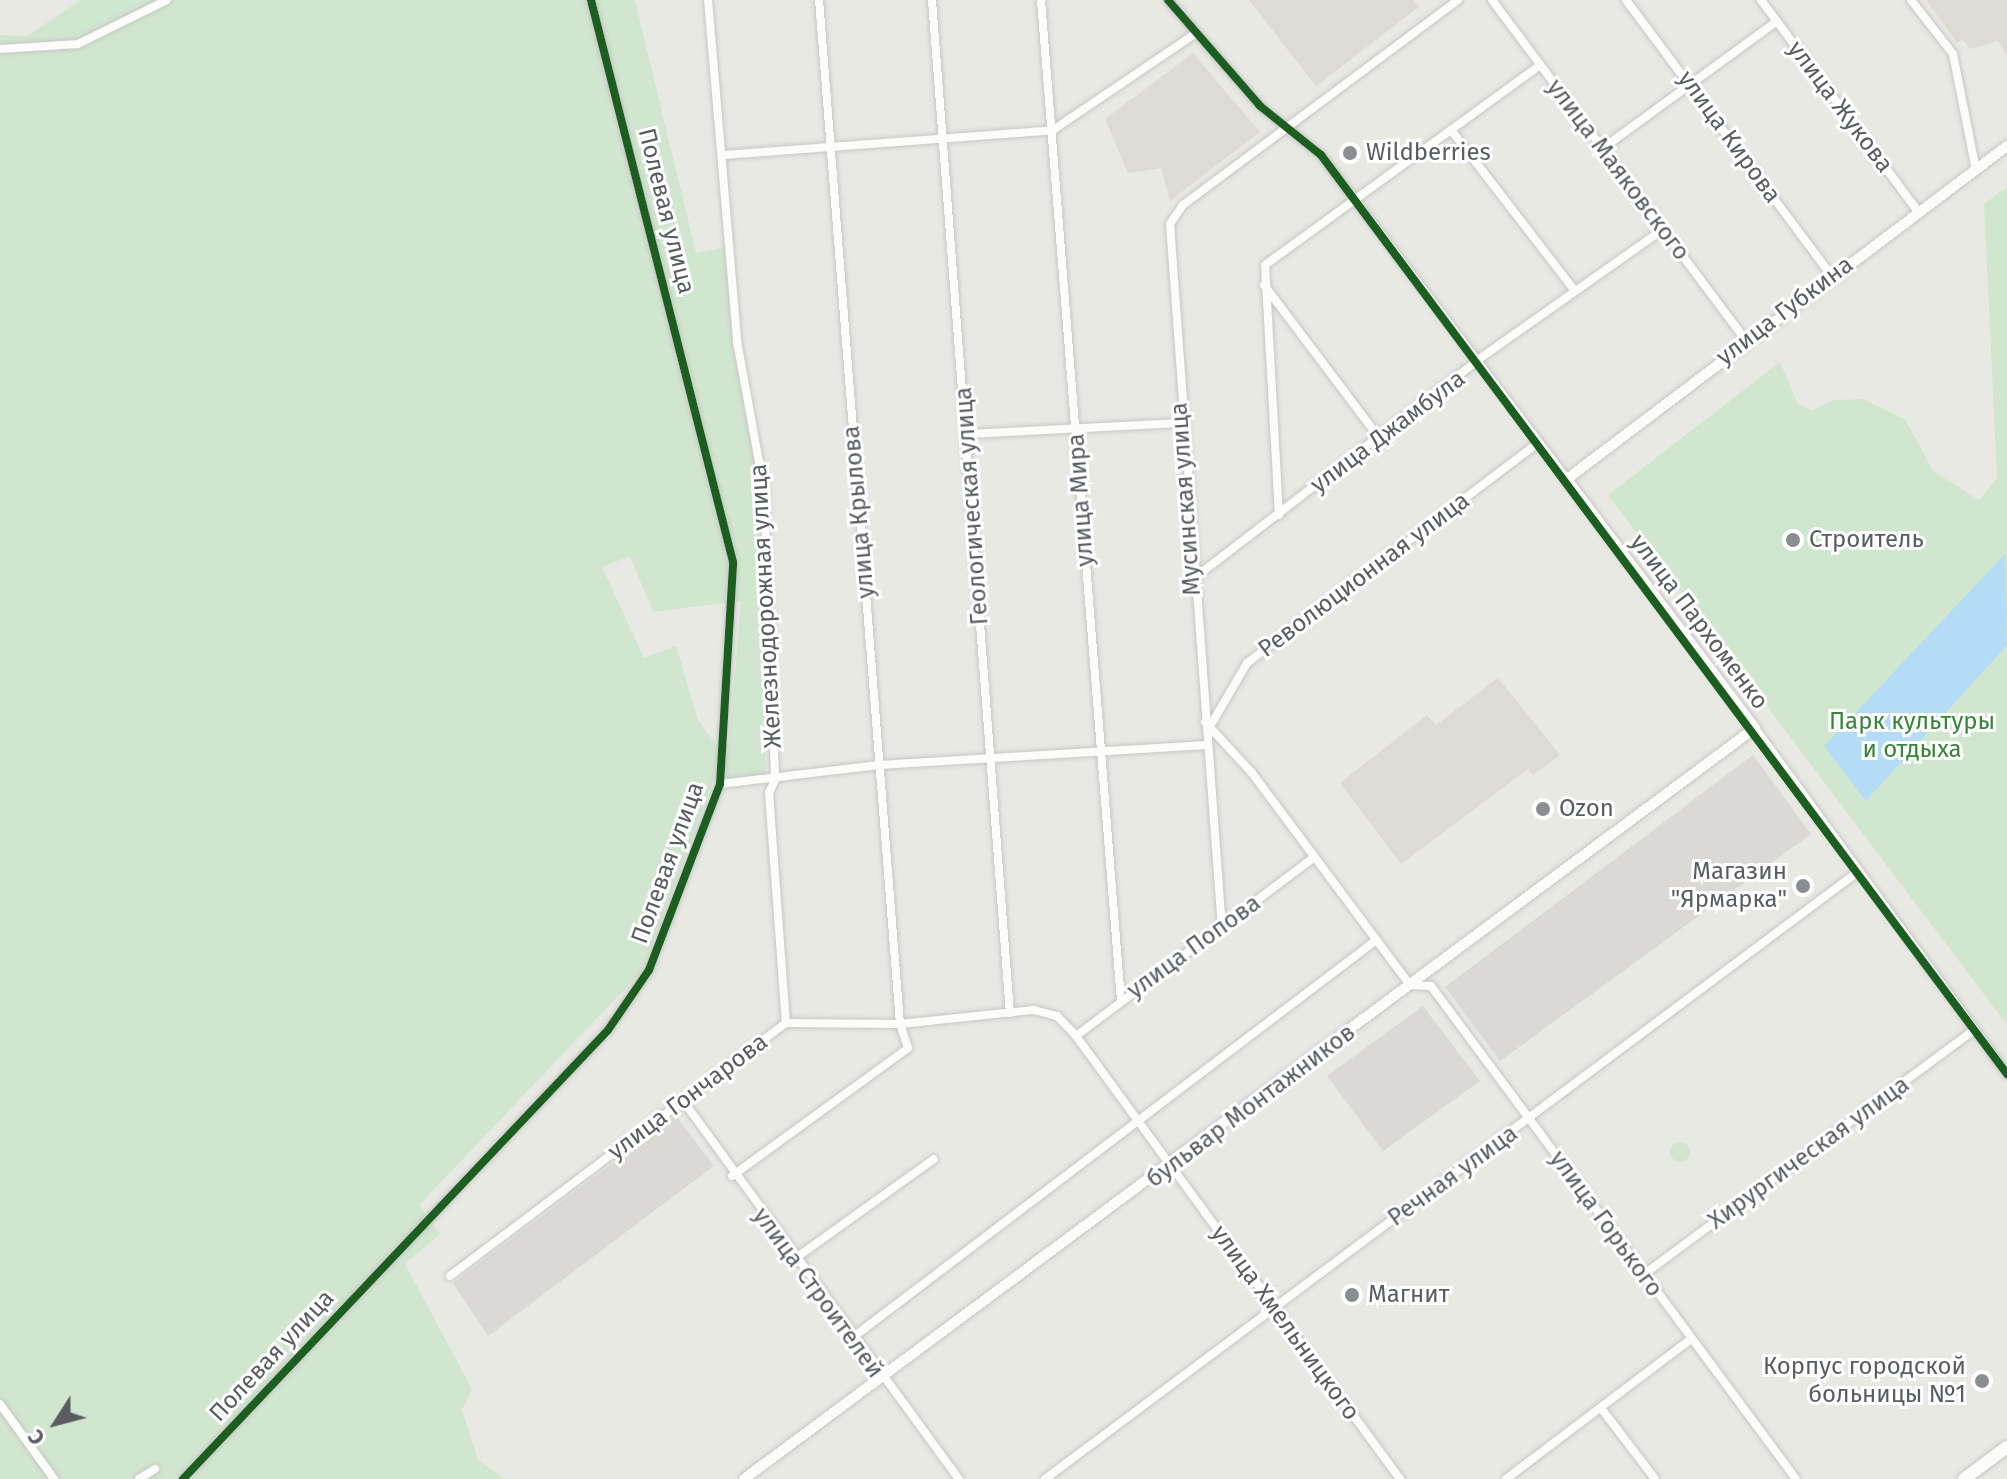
<!DOCTYPE html>
<meta charset="utf-8">
<style>
body{margin:0}
#map{position:relative;width:2007px;height:1479px;overflow:hidden;background:#e9e9e4;font-family:"Fira Sans",sans-serif}
div>[style]{position:absolute}
[style*='--x']{left:calc(var(--x)*1px);top:calc(var(--y)*1px);width:calc(var(--w)*1px);rotate:calc(var(--a)*1deg)}
.industrial>*{inset:0;background:#dad9d5}
.education>*{inset:0;background:#dddbd3}
.green>*{inset:0;background:#d1e6cf}
.round{border-radius:50%}
.water>*{inset:0;background:#b5dcf6}
.roads{filter:drop-shadow(0 0 2px #c7c7c6) drop-shadow(0 0 2px #c7c7c6)}
.minor>*{height:8px;margin:-4px;padding:0 4px;transform-origin:4px;border-radius:4px;background:#fcfcfb}
.tertiary>*{height:10px;margin:-5px;padding:0 5px;transform-origin:5px;border-radius:5px;background:#fcfcfb}
.secondary>*{height:12px;margin:-6px;padding:0 6px;transform-origin:6px;border-radius:6px;background:#fcfcfb}
.cycleway>*{height:8px;margin:-4px;padding:0 4px;transform-origin:4px;border-radius:4px;background:#1b5e20}
.dots>*{width:22px;height:22px;translate:-50% -50%;box-sizing:border-box;border:4px solid #fff;border-radius:50%}
span{translate:-50% -50%;white-space:nowrap;text-align:center;line-height:1.15;-webkit-text-stroke:6px #fff;paint-order:stroke}
.street-label{font-size:24px;color:#595d62}
.poi-label{font-size:24px;color:#595d62}
.left{translate:0 -50%;text-align:left}
.right{translate:-100% -50%;text-align:right}
.park-label{font-size:24px;color:#368538}
.north{position:absolute;left:16px;top:1383px;width:80px;height:80px;-webkit-text-stroke:6px #fff;paint-order:stroke;rotate:234deg;font-size:22px;font-weight:700;line-height:32px;text-align:center;color:#595d62}
.north::after{content:'';display:block;margin:auto;width:28px;height:36px;background:#595d62;clip-path:polygon(50% 0,100% 100%,50% 72%,0 100%)}
</style>
<div id="map">
<div class="industrial">
<i style="clip-path:polygon(1753px 755px,1811px 834px,1500px 1061px,1445px 987px)"></i>
<i style="clip-path:polygon(1423px 1006px,1480px 1081px,1383px 1151px,1327px 1076px)"></i>
<i style="clip-path:polygon(676px 1116px,714px 1166px,488px 1336px,453px 1283px)"></i>
</div>
<div class="education">
<i style="clip-path:polygon(1249px 0,1414px 0,1419px 7px,1316px 86px)"></i>
<i style="clip-path:polygon(1926px 0,2007px 0,2007px 56px,1998px 41px,1970px 49px,1963px 40px,1957px 43px)"></i>
<i style="clip-path:polygon(1193px 53px,1260px 132px,1170px 201px,1161px 168px,1128px 173px,1105px 119px)"></i>
<i style="clip-path:polygon(1498px 678px,1560px 755px,1533px 775px,1528px 769px,1401px 864px,1340px 783px,1427px 715px,1436px 725px)"></i>
</div>
<div class="green">
<i style="clip-path:polygon(evenodd,81px 0,635px 0,696px 253px,725px 247px,733px 350px,758px 467px,766px 776px,714px 779px,642px 971px,419px 1205px,440px 1234px,405px 1264px,472px 1389px,462px 1410px,478px 1460px,505px 1479px,0 1479px,0 35px,27px 36px,81px 0,630px 556px,653px 612px,741px 601px,729px 744px,716px 744px,698px 720px,676px 646px,644px 658px,602px 567px,630px 556px)"></i>
<i style="clip-path:polygon(2007px 187px,2007px 1025px,1608px 495px,1780px 362px,1798px 404px,1812px 411px,1833px 400px,1863px 399px,1905px 419px,1933px 471px,1979px 500px,1997px 478px,1984px 204px)"></i>
<i class="round" style="left:1670px;top:1142px;width:20px;height:20px"></i>
</div>
<div class="water">
<i style="clip-path:polygon(2005px 554px,2007px 645px,1866px 801px,1824px 746px)"></i>
</div>
<div class="roads">
<div class="minor">
<i style="--x:708;--y:0;--w:342;--a:85.1"></i>
<i style="--x:737;--y:341;--w:150;--a:79.7"></i>
<i style="--x:764;--y:489;--w:291;--a:87.8"></i>
<i style="--x:775;--y:780;--w:14;--a:115"></i>
<i style="--x:769;--y:793;--w:231;--a:85.8"></i>
<i style="--x:932;--y:0;--w:1016;--a:85.6"></i>
<i style="--x:1041;--y:0;--w:1004;--a:85.43"></i>
<i style="--x:1168;--y:0;--w:140;--a:49"></i>
<i style="--x:1260;--y:106;--w:78;--a:38.8"></i>
<i style="--x:1321;--y:155;--w:407;--a:52.8"></i>
<i style="--x:1492;--y:0;--w:424;--a:53.3"></i>
<i style="--x:1626;--y:0;--w:343;--a:53.3"></i>
<i style="--x:1761;--y:0;--w:265;--a:53.4"></i>
<i style="--x:1911;--y:0;--w:68;--a:52.1"></i>
<i style="--x:1953;--y:54;--w:118;--a:78.8"></i>
<i style="--x:0;--y:49;--w:78;--a:-3.7"></i>
<i style="--x:78;--y:44;--w:99;--a:-26.3"></i>
<i style="--x:1451;--y:130;--w:203;--a:52.4"></i>
<i style="--x:1603;--y:148;--w:215;--a:-36.1"></i>
<i style="--x:724;--y:155;--w:330;--a:-4.3"></i>
<i style="--x:1053;--y:130;--w:173;--a:-34.1"></i>
<i style="--x:1264;--y:285;--w:193;--a:53"></i>
<i style="--x:968;--y:434;--w:213;--a:-3"></i>
<i style="--x:1279;--y:515;--w:250;--a:-93.2"></i>
<i style="--x:1265;--y:265;--w:340;--a:-36"></i>
<i style="--x:1193;--y:579;--w:364;--a:-37.5"></i>
<i style="--x:1482;--y:357;--w:220;--a:-35.2"></i>
<i style="--x:1205;--y:722;--w:69;--a:47.3"></i>
<i style="--x:1252;--y:773;--w:264;--a:53.3"></i>
<i style="--x:1410;--y:985;--w:21;--a:3"></i>
<i style="--x:1431;--y:986;--w:613;--a:53.49"></i>
<i style="--x:1212;--y:723;--w:69;--a:-59.7"></i>
<i style="--x:1247;--y:663;--w:363;--a:-37.1"></i>
<i style="--x:1755;--y:728;--w:428;--a:53.9"></i>
<i style="--x:720;--y:784;--w:160;--a:-6.8"></i>
<i style="--x:879;--y:765;--w:328;--a:-3.5"></i>
<i style="--x:1222;--y:929;--w:707;--a:-94.22"></i>
<i style="--x:1170;--y:224;--w:23;--a:-56"></i>
<i style="--x:1183;--y:205;--w:343;--a:-36.7"></i>
<i style="--x:1076;--y:1036;--w:295;--a:-36.9"></i>
<i style="--x:684;--y:1102;--w:467;--a:53.9"></i>
<i style="--x:732;--y:1176;--w:218;--a:-36"></i>
<i style="--x:908;--y:1048;--w:25;--a:-108"></i>
<i style="--x:900;--y:1024;--w:1027;--a:-94.52"></i>
<i style="--x:793;--y:1260;--w:173;--a:-35.6"></i>
<i style="--x:1643;--y:1275;--w:412;--a:-36.5"></i>
<i style="--x:450;--y:1276;--w:421;--a:-37"></i>
<i style="--x:786;--y:1023;--w:114;--a:0.5"></i>
<i style="--x:900;--y:1024;--w:135;--a:-6"></i>
<i style="--x:1034;--y:1010;--w:24;--a:15"></i>
<i style="--x:1057;--y:1016;--w:28;--a:46"></i>
<i style="--x:1076;--y:1036;--w:549;--a:53.82"></i>
<i style="--x:852;--y:1338;--w:657;--a:-37.2"></i>
<i style="--x:0;--y:1404;--w:92;--a:54.2"></i>
<i style="--x:1601;--y:1408;--w:89;--a:52.7"></i>
<i style="--x:139;--y:1479;--w:19;--a:-32"></i>
<i style="--x:183;--y:1479;--w:618;--a:-46.57"></i>
<i style="--x:608;--y:1030;--w:73;--a:-55.7"></i>
<i style="--x:649;--y:970;--w:199;--a:-69.1"></i>
<i style="--x:720;--y:784;--w:222;--a:-86.6"></i>
<i style="--x:733;--y:562;--w:580;--a:-104.18"></i>
<i style="--x:1045;--y:1479;--w:1016;--a:-36.76"></i>
<i style="--x:1506;--y:1479;--w:232;--a:-37.1"></i>
</div>
<div class="tertiary">
<i style="--x:744;--y:1479;--w:1259;--a:-36.61"></i>
<i style="--x:1755;--y:728;--w:312;--a:-127.1"></i>
<i style="--x:1567;--y:479;--w:552;--a:-37.12"></i>
</div>
<div class="secondary">
<i style="--x:1964;--y:1479;--w:54;--a:-36.7"></i>
</div>
</div>
<div class="cycleway">
<i style="--x:1168;--y:0;--w:140;--a:49"></i>
<i style="--x:1260;--y:106;--w:78;--a:38.8"></i>
<i style="--x:1321;--y:155;--w:1147;--a:53.26"></i>
<i style="--x:183;--y:1479;--w:618;--a:-46.57"></i>
<i style="--x:608;--y:1030;--w:73;--a:-55.7"></i>
<i style="--x:649;--y:970;--w:199;--a:-69.1"></i>
<i style="--x:720;--y:784;--w:222;--a:-86.6"></i>
<i style="--x:733;--y:562;--w:580;--a:-104.18"></i>
</div>
<div class="dots">
<i style="left:1350px;top:153px;background:#8b8e90"></i>
<i style="left:1793px;top:540px;background:#8b8e90"></i>
<i style="left:1543px;top:809px;background:#8b8e90"></i>
<i style="left:1803px;top:886px;background:#8b8e90"></i>
<i style="left:1352px;top:1295px;background:#8b8e90"></i>
<i style="left:1982px;top:1381px;background:#8b8e90"></i>
</div>
<div class="street-label">
<span style="left:1840px;top:107px;rotate:53deg">улица Жукова</span>
<span style="left:1729px;top:137px;rotate:54deg">улица Кирова</span>
<span style="left:1618px;top:170px;rotate:53deg">улица Маяковского</span>
<span style="left:666px;top:211px;rotate:76deg">Полевая улица</span>
<span style="left:1785px;top:311px;rotate:-37deg">улица Губкина</span>
<span style="left:1388px;top:432px;rotate:-37deg">улица Джамбула</span>
<span style="left:1186px;top:499px;rotate:-94deg">Мусинская улица</span>
<span style="left:1081px;top:500px;rotate:-94deg">улица Мира</span>
<span style="left:972px;top:506px;rotate:-94deg">Геологическая улица</span>
<span style="left:859px;top:512px;rotate:-95deg">улица Крылова</span>
<span style="left:1364px;top:575px;rotate:-37deg">Революционная улица</span>
<span style="left:766px;top:606px;rotate:-93deg">Железнодорожная улица</span>
<span style="left:1699px;top:622px;rotate:53deg">улица Пархоменко</span>
<span style="left:668px;top:863px;rotate:-70deg">Полевая улица</span>
<span style="left:1194px;top:947px;rotate:-36deg">улица Попова</span>
<span style="left:688px;top:1097px;rotate:-37deg">улица Гончарова</span>
<span style="left:1251px;top:1106px;rotate:-37deg">бульвар Монтажников</span>
<span style="left:1809px;top:1153px;rotate:-36deg">Хирургическая улица</span>
<span style="left:1453px;top:1176px;rotate:-36deg">Речная улица</span>
<span style="left:1606px;top:1224px;rotate:54deg">улица Горького</span>
<span style="left:818px;top:1293px;rotate:54deg">улица Строителей</span>
<span style="left:1285px;top:1323px;rotate:54deg">улица Хмельницкого</span>
<span style="left:272px;top:1356px;rotate:-47deg">Полевая улица</span>
</div>
<div class="poi-label">
<span class="left" style="left:1366px;top:153px">Wildberries</span>
<span class="left" style="left:1809px;top:540px">Строитель</span>
<span class="left" style="left:1559px;top:809px">Ozon</span>
<span class="right" style="left:1787px;top:886px">Магазин<br>"Ярмарка"</span>
<span class="left" style="left:1368px;top:1295px">Магнит</span>
<span class="right" style="left:1966px;top:1381px">Корпус городской<br>больницы №1</span>
</div>
<div class="park-label">
<span style="left:1912px;top:736px">Парк культуры<br>и отдыха</span>
</div>
<div class="north">С</div>
</div>
